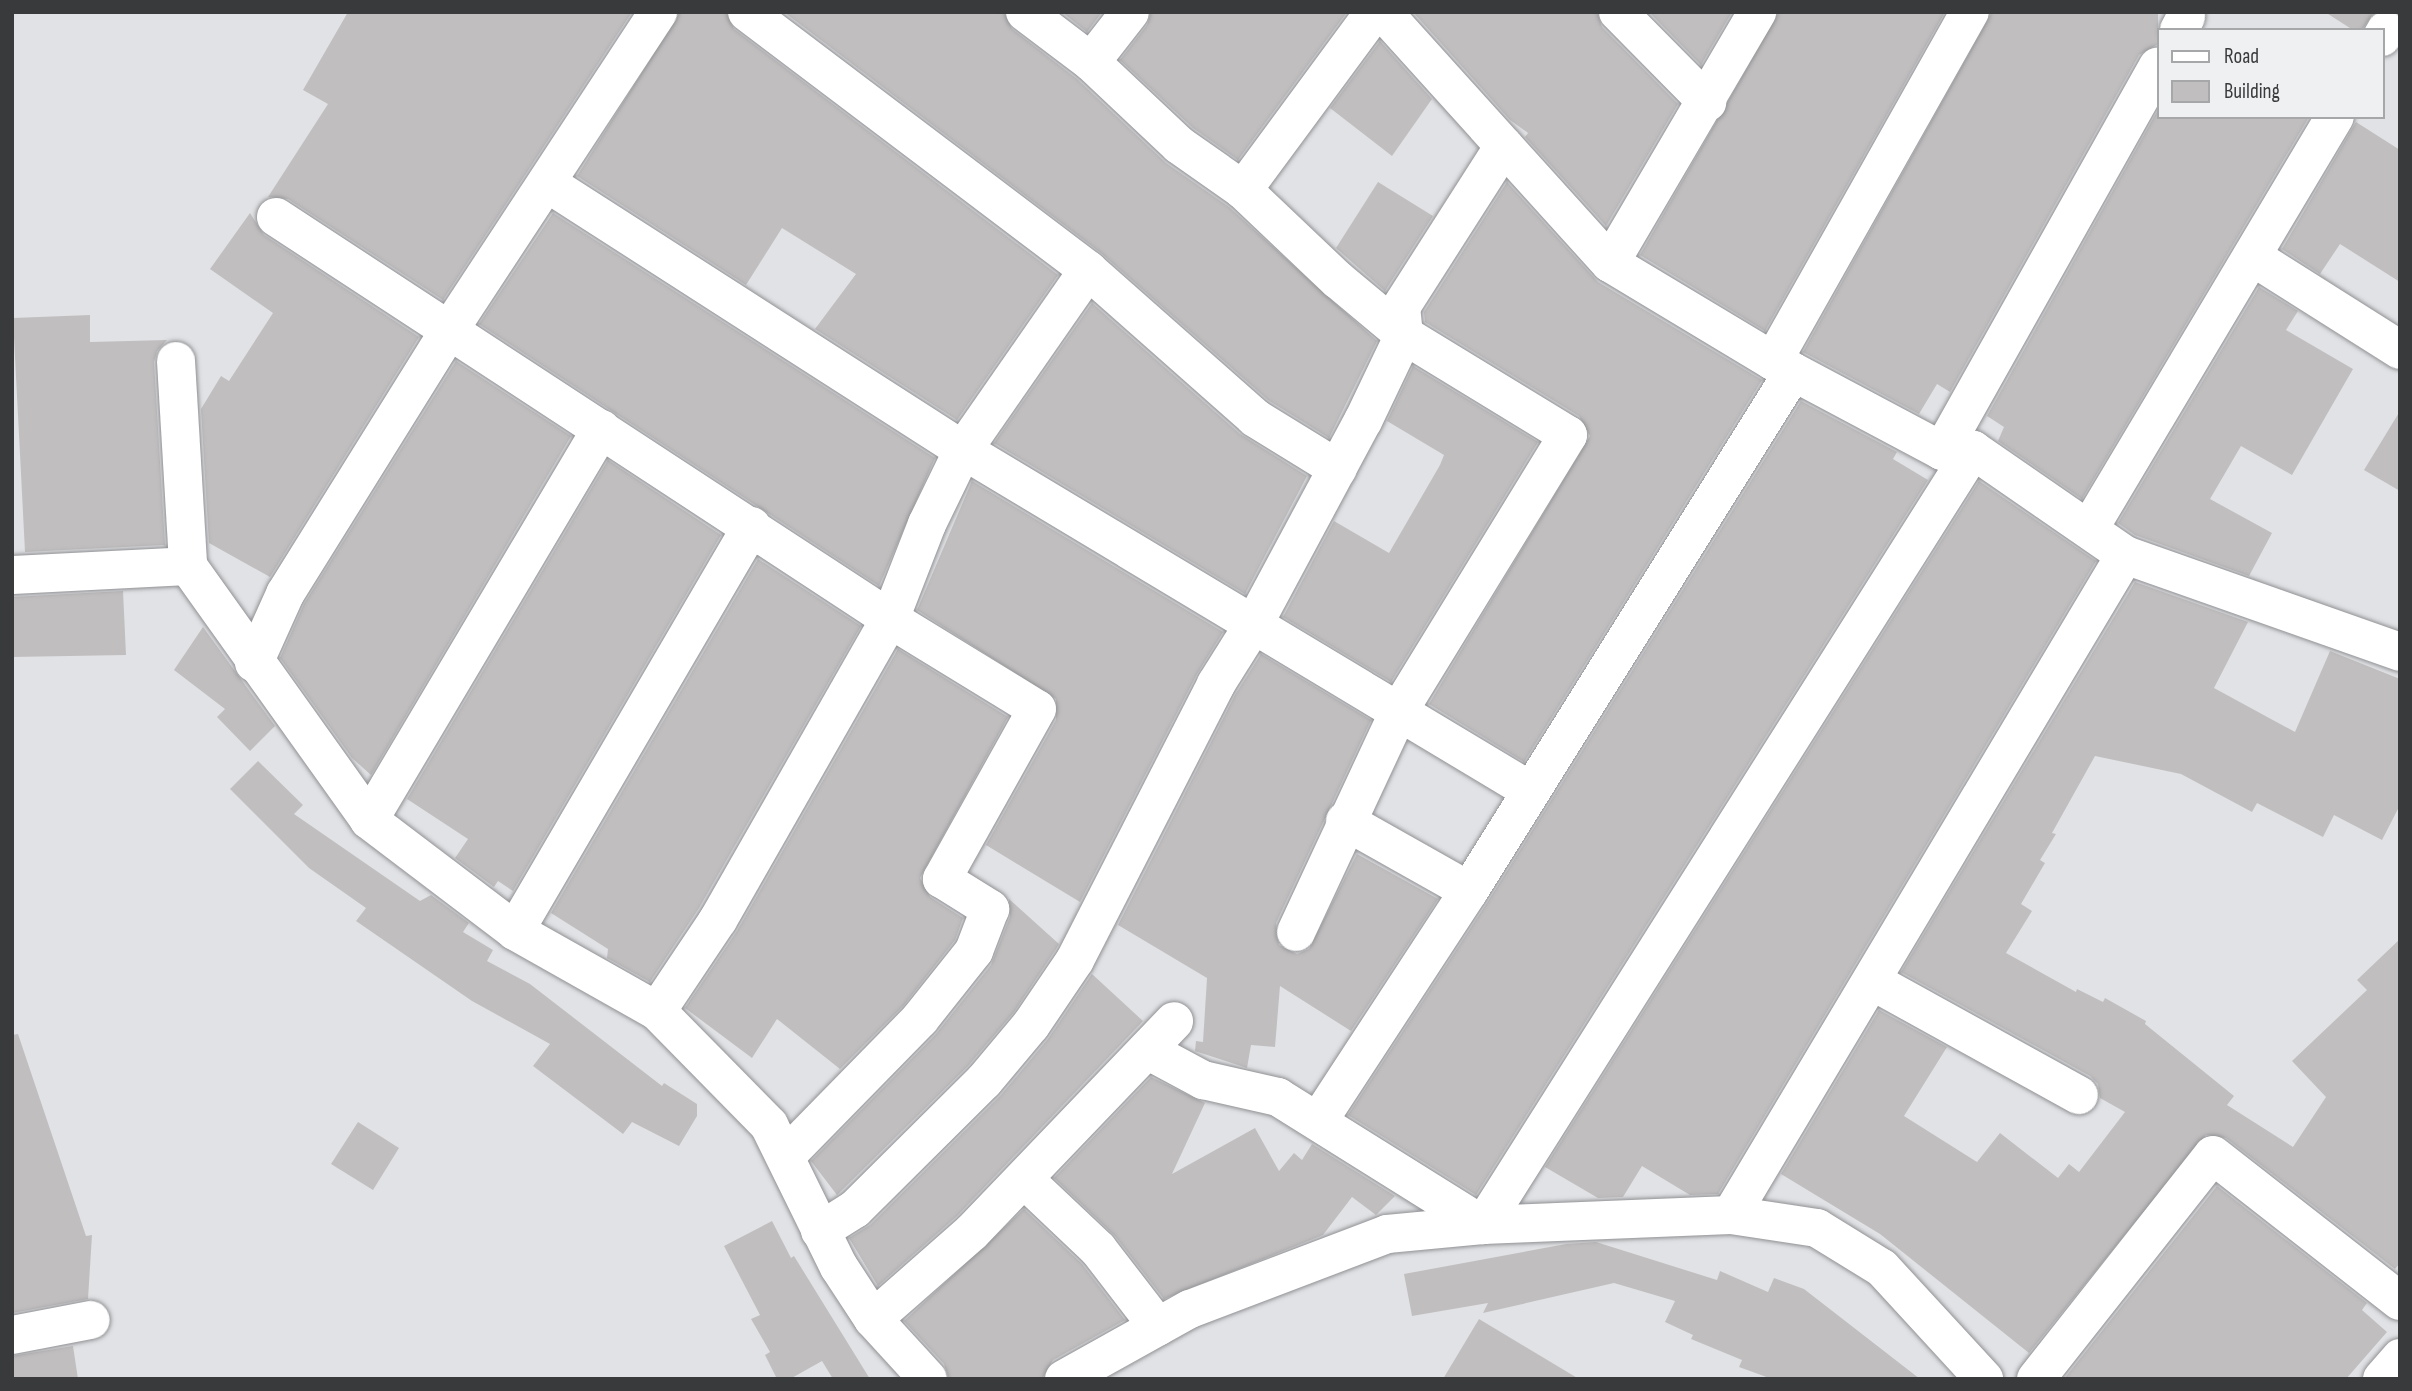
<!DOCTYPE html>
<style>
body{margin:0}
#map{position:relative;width:2412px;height:1391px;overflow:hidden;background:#e1e2e5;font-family:"Sofia Sans Condensed",sans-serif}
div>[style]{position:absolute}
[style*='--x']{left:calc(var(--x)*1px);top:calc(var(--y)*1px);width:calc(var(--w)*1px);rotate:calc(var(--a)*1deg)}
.building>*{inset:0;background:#c1bebf}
.roads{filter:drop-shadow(0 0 2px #909194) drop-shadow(0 0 2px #909194)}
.minor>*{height:38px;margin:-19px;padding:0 19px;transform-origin:19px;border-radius:19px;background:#fff}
span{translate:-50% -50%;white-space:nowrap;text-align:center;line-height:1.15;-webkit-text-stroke:5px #eef0f2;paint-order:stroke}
.frame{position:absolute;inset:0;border:14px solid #393a3b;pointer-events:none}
.legend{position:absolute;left:2157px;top:28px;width:228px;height:91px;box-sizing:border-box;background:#eef0f2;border:2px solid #a6a7a9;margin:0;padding:9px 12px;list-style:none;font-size:21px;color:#393a3b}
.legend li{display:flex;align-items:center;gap:14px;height:35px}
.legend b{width:35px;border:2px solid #a6a7a9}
</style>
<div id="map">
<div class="building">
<i style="clip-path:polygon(348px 12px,632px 12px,443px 300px,288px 199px,268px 197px,328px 104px,303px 90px)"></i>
<i style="clip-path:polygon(680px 12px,726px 12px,734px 29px,1058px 275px,957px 420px,815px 329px,856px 274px,782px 228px,746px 285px,577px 176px)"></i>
<i style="clip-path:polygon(784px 12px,1004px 12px,1012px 29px,1077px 79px,1166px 163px,1229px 207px,1377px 341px,1329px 438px,1268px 400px,1101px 253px)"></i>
<i style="clip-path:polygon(1062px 12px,1102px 12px,1087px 32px)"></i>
<i style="clip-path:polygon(1151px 12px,1347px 12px,1238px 160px,1193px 128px,1120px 60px,1147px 25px)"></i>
<i style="clip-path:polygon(1413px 12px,1597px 12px,1602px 27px,1678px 104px,1606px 226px,1525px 137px,1528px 133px,1510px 120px)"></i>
<i style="clip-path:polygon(1649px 12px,1732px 12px,1701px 65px)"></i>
<i style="clip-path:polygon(1779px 12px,1945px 12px,1765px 331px,1640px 255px)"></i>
<i style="clip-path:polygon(1992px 12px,2158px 12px,2158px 44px,2139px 55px,1950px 392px,1937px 384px,1919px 414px,1803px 352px)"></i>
<i style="clip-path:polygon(2325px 12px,2374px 12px,2362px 30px,2353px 30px)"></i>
<i style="clip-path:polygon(1380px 41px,1432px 99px,1392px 156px,1330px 108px)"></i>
<i style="clip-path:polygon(2158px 110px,2158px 117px,2309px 117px,2082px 499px,1998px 441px,2004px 427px,1987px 416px)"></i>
<i style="clip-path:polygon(2356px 122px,2400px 150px,2400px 282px,2340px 244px,2320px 274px,2282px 249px)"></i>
<i style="clip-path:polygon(1378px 182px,1433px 216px,1385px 291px,1336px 248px)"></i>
<i style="clip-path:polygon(1507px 182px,1598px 282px,1762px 380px,1524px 762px,1429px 704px,1590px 436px,1579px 416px,1425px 322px,1424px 312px)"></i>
<i style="clip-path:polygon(250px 213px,264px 235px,419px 337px,270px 577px,209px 543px,201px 409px,221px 376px,229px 381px,273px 313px,210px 269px)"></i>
<i style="clip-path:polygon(553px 213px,935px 458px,879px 586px,479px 324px)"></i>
<i style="clip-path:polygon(2259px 287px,2298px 311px,2286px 330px,2353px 369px,2292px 475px,2241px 446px,2210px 499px,2272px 533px,2249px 576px,2135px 535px,2118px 523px)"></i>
<i style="clip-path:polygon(1092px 303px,1240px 434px,1307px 476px,1245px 594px,994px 443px)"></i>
<i style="clip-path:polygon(90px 315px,90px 342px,167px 340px,157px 351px,154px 362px,165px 545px,25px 552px,13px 318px)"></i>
<i style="clip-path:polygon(456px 361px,571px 436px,371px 775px,352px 758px,280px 658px,304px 604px)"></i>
<i style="clip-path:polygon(1413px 366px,1538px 442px,1391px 682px,1283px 617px,1334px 521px,1389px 553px,1440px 465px,1444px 455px,1387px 421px)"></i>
<i style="clip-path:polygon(1801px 401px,1897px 452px,1893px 459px,1928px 480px,1476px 1195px,1348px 1115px,1487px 903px)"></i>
<i style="clip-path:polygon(2400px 411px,2400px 491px,2364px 470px)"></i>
<i style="clip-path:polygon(608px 460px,721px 535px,513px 891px,498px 881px,494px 887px,455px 858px,468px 839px,407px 799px)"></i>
<i style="clip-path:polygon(972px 481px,1223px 632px,1197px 674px,1080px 902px,986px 845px,1056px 720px,1056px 699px,917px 610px)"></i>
<i style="clip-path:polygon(1979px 481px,2096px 561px,1718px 1194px,1690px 1195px,1642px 1166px,1623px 1197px,1598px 1198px,1545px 1167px)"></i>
<i style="clip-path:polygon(758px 559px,861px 626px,699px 908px,650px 982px,607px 958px,608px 949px,551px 913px)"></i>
<i style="clip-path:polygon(2135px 582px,2248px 622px,2214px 688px,2295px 732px,2330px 651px,2400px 679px,2400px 805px,2382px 840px,2334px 815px,2323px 837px,2257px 803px,2252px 812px,2181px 774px,2095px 756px,2052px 833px,2056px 834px,2040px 860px,2045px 863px,2021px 904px,2032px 911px,2006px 953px,2076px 992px,2077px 989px,2103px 1002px,2105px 998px,2146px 1021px,2145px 1024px,2234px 1096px,2227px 1105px,2293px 1147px,2326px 1097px,2292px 1061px,2367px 990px,2357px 980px,2400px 939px,2400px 1263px,2395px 1269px,2226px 1138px,2206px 1135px,2029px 1353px,1880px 1234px,1781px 1174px,1879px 1010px,1947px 1047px,1904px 1116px,1977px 1162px,2000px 1133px,2058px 1178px,2069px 1164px,2079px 1172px,2125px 1112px,2100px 1098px,2098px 1084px,2090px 1076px,1901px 972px)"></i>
<i style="clip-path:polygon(123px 591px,126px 655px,12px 657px,12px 597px)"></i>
<i style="clip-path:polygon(203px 627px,275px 726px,250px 751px,217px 717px,225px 709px,174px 670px)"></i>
<i style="clip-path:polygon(898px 649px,1008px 717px,920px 878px,930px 897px,963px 918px,955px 940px,904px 1005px,840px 1069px,777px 1019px,752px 1058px,685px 1008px,737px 931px)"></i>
<i style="clip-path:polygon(1261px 654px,1371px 720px,1276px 923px,1279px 945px,1297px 954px,1309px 949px,1357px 854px,1438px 899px,1351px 1031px,1280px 986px,1275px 1047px,1251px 1045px,1247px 1068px,1195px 1051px,1196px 1041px,1203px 1042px,1207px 978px,1118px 925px,1235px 695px)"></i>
<i style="clip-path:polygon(258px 761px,303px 805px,294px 814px,420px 901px,431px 895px,469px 923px,463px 932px,493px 950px,487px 961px,530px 984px,662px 1086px,664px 1083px,697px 1104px,697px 1116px,679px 1146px,632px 1122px,623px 1134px,533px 1066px,550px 1044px,472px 1001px,356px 921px,366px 908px,309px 868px,230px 789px)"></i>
<i style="clip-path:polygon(1009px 899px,1059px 944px,1056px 949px,1014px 1012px,968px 1066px,837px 1195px,811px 1161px,936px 1034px,991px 965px,1010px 917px)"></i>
<i style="clip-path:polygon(1092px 974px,1143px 1021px,957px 1216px,878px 1286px,849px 1238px,870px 1225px,1001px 1095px,1048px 1039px)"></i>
<i style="clip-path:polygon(18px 1034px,86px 1236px,92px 1235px,88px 1299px,12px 1313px,12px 1035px)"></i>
<i style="clip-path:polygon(1151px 1077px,1205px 1103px,1172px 1174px,1255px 1128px,1279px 1171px,1294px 1153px,1302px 1160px,1312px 1144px,1395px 1196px,1376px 1215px,1352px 1197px,1323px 1235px,1164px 1299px,1115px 1236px,1054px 1178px)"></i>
<i style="clip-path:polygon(358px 1122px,399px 1148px,373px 1190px,331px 1164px)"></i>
<i style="clip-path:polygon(2217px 1186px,2367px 1303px,2362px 1310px,2387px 1332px,2346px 1379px,2064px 1379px)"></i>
<i style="clip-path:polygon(1024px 1209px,1082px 1264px,1125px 1320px,1053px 1360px,1042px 1379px,949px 1379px,944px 1364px,904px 1321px)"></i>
<i style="clip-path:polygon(772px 1221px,791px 1258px,794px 1256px,870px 1379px,833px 1379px,822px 1361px,790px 1379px,777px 1379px,765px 1355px,770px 1352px,751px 1319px,760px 1315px,724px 1246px)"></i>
<i style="clip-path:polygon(1596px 1242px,1717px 1280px,1720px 1271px,1768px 1292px,1774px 1278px,1804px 1289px,1920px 1379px,1772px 1379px,1739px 1367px,1742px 1360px,1691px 1339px,1693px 1335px,1665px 1322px,1675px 1301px,1614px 1283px,1483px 1313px,1488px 1303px,1412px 1316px,1404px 1274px,1566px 1244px)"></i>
<i style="clip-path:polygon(1479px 1319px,1579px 1379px,1443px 1379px)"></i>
<i style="clip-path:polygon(73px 1346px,78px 1379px,12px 1379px,12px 1356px)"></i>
</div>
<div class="roads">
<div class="minor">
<i style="--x:747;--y:12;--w:428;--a:37.1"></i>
<i style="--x:1088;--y:270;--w:223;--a:41.5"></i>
<i style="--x:1255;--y:418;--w:97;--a:31.6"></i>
<i style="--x:1025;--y:12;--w:83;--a:37.1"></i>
<i style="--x:1091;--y:62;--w:121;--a:43.3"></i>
<i style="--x:1179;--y:145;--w:78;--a:35.1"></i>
<i style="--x:1243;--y:190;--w:131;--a:43.5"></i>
<i style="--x:1338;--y:280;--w:86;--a:39.8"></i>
<i style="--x:1404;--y:335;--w:192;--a:31.4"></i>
<i style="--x:1568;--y:435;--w:321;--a:121.5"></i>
<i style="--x:1400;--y:709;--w:246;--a:115"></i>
<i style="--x:1383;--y:12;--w:338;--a:47.9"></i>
<i style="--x:1610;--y:263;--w:190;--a:31"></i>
<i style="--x:1773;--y:361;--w:191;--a:28"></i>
<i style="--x:1942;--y:451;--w:31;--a:-2"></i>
<i style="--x:1973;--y:450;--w:185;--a:34.6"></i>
<i style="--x:2125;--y:555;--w:292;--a:19.4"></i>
<i style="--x:1618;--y:12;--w:127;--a:45.3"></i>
<i style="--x:2179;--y:30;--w:15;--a:-62"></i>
<i style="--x:2382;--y:37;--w:8;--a:-60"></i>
<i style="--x:1091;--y:62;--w:63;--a:-52"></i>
<i style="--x:547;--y:183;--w:494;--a:32.7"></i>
<i style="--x:963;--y:450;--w:660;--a:30.99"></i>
<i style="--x:1243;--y:190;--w:221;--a:-53.6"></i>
<i style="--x:276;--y:217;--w:734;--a:33.21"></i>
<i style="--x:890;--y:619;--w:172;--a:31.5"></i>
<i style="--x:1037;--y:709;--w:195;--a:119.2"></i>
<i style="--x:942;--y:879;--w:57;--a:32"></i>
<i style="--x:990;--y:909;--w:45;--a:110.9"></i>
<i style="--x:974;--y:951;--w:87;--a:128.5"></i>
<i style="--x:920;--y:1019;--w:192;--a:134.4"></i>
<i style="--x:2253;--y:257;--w:174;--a:32.3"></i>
<i style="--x:1610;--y:263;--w:291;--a:-59.6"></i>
<i style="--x:176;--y:361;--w:205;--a:86.6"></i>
<i style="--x:1773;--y:361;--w:401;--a:-60.6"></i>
<i style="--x:1942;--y:451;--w:441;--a:-60.7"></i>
<i style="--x:2089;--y:529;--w:480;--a:-59.2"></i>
<i style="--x:12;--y:575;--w:176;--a:-2.9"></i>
<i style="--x:188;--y:566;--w:312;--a:54.5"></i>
<i style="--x:369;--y:820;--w:183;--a:37.2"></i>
<i style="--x:515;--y:931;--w:163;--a:29.4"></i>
<i style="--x:657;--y:1011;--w:160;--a:45.5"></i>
<i style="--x:769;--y:1125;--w:158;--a:63.8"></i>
<i style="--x:839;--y:1267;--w:62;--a:56.8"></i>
<i style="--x:873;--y:1319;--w:81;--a:47.5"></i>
<i style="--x:254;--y:663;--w:76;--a:-65.8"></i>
<i style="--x:285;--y:594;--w:309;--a:-58.1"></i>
<i style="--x:448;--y:332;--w:383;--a:-56.7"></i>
<i style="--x:369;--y:820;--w:455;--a:-59.3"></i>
<i style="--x:1345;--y:821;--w:142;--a:29.4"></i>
<i style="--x:515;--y:931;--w:469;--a:-59.7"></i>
<i style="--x:1874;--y:982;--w:234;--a:28.9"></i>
<i style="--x:657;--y:1011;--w:110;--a:-56.2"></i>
<i style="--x:718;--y:920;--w:347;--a:-60.3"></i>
<i style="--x:890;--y:619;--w:102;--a:-68.7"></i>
<i style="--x:927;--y:524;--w:82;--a:-64.1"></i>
<i style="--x:963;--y:450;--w:219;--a:-55.2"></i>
<i style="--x:1147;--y:1050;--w:64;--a:28.2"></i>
<i style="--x:1203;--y:1080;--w:77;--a:12.8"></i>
<i style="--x:1278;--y:1097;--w:242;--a:32"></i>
<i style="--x:1319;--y:1120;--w:274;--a:-56.8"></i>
<i style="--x:1469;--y:891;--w:612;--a:-58.02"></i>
<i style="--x:1024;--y:1179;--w:102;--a:43.4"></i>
<i style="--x:1098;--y:1249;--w:98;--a:52.4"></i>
<i style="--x:1731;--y:1215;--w:769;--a:-59.16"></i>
<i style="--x:1483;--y:1225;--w:917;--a:-57.7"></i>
<i style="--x:820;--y:1231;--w:41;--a:-32.2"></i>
<i style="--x:855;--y:1209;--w:182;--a:-44.8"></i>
<i style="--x:984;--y:1081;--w:73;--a:-50"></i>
<i style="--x:1031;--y:1025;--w:78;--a:-55.9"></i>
<i style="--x:1075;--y:960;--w:310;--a:-62.9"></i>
<i style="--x:1216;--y:684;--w:73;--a:-57.8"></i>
<i style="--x:1255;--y:622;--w:228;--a:-61.8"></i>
<i style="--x:1363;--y:421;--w:95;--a:-64.5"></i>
<i style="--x:1404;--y:335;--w:28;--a:-96"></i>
<i style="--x:1401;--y:307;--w:191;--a:-57.4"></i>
<i style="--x:873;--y:1319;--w:132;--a:-41.3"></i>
<i style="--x:972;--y:1232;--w:292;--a:-46.2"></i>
<i style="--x:12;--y:1335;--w:80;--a:-10.8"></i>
<i style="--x:1064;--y:1379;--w:144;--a:-29.1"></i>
<i style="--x:1190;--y:1309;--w:211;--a:-20.8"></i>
<i style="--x:1387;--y:1234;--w:96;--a:-5.4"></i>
<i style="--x:1483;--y:1225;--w:248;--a:-2.3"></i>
<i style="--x:1731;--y:1215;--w:87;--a:8.6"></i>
<i style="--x:1817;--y:1228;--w:76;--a:31.6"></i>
<i style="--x:1882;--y:1268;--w:151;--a:47.4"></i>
<i style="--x:2036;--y:1379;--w:285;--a:-51.7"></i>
<i style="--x:2213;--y:1155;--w:237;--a:38"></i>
<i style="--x:2382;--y:1379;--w:28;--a:-49"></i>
</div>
</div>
<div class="frame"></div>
<ul class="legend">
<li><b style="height:9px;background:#fff"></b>Road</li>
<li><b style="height:19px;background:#c1bebf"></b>Building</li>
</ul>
</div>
